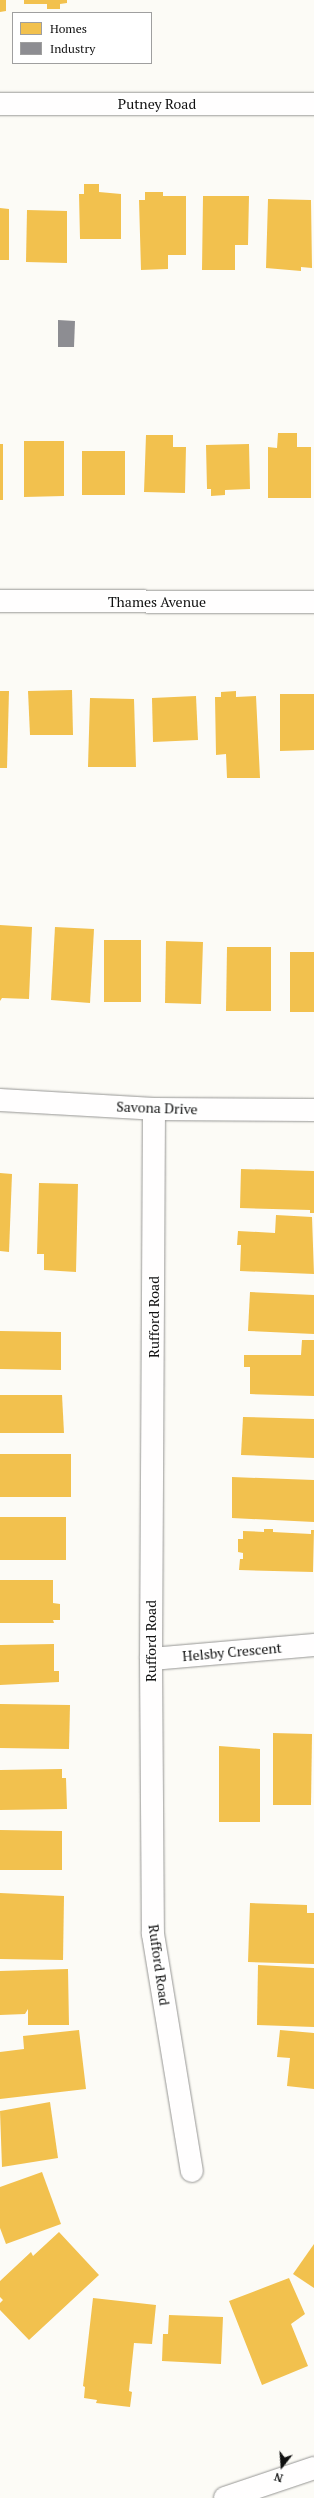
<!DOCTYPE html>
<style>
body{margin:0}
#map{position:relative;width:314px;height:2498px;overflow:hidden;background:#fcfbf6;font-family:"PT Serif",serif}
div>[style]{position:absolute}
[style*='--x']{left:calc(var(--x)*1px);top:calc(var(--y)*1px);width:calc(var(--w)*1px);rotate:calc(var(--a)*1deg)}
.homes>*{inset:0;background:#f2c14e}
.industry>*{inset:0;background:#8d8d92}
.roads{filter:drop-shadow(0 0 1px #969694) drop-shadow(0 0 1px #969694)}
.minor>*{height:22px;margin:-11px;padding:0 11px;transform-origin:11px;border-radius:11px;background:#fffefe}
span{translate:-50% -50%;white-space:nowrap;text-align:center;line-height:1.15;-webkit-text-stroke:4px #fff;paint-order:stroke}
.street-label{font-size:14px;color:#101010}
.legend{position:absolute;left:12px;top:12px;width:140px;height:52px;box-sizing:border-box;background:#fff;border:1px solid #9f9f9f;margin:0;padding:5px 7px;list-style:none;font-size:12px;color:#101010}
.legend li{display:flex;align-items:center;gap:8px;height:20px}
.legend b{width:20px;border:1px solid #9f9f9f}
.north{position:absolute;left:262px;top:2446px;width:40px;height:40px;-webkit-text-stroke:3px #fff;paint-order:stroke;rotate:197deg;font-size:11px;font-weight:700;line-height:16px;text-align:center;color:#101010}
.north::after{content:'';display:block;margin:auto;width:14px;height:18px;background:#101010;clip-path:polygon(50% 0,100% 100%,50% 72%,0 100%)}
</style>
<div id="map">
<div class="homes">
<i style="clip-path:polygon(0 0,6px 0,6px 11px,0 12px)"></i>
<i style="clip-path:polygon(24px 0,67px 0,67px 3px,60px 4px,60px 9px,47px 9px,47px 4px,24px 4px)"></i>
<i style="clip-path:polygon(84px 184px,99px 184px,99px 192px,121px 194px,121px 239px,80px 239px,79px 194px,84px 194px)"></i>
<i style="clip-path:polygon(145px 192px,163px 192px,163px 196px,186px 196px,186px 255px,168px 255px,168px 269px,141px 270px,139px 200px,145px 200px)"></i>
<i style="clip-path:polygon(203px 196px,249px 196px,248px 245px,235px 245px,235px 270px,202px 270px)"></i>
<i style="clip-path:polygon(268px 199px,311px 200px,312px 268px,301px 267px,301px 271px,266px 268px)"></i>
<i style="clip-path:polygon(0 208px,9px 209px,9px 260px,0 260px)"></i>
<i style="clip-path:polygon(27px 210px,67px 211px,67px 263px,26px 262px)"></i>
<i style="clip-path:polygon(278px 433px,297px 433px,297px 447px,311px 447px,311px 498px,268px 498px,268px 447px,277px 448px)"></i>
<i style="clip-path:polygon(146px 435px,173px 435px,173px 447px,186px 447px,185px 493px,144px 492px)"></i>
<i style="clip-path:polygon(24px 441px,64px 441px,64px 496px,24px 497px)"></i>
<i style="clip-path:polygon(0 444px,3px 444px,3px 500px,0 500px)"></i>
<i style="clip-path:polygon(249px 444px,250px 489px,225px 490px,225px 495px,211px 496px,211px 489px,207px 489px,206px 445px)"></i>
<i style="clip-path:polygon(82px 451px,125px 451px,125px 495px,82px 495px)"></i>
<i style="clip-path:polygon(72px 690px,73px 735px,30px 735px,28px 691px)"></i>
<i style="clip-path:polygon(0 691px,9px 691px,7px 768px,0 768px)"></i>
<i style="clip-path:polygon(236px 691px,236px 697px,256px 696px,260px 778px,227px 778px,226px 754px,216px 755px,215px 697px,221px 697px,221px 692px)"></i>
<i style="clip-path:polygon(280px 694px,314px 694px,314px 750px,280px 751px)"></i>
<i style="clip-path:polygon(196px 696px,198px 740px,153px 742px,152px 698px)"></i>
<i style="clip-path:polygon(90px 698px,134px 699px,136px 767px,88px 767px)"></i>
<i style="clip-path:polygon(0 925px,32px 927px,29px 999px,2px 998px,0 1001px)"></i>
<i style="clip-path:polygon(55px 927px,94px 929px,90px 1003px,51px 1000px)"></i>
<i style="clip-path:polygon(104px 940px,141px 940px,141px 1002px,104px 1002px)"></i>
<i style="clip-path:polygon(166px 941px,203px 942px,201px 1004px,165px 1003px)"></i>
<i style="clip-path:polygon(227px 947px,271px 947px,271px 1011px,226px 1011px)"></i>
<i style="clip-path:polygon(290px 952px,314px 952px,314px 1012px,290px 1012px)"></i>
<i style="clip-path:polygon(241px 1169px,314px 1171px,314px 1213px,310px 1213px,310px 1210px,240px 1208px)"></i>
<i style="clip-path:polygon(0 1173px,12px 1174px,9px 1252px,0 1251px)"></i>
<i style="clip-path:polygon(39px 1183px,78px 1184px,76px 1272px,44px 1270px,44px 1254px,37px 1254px)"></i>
<i style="clip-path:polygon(276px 1215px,312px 1217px,314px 1274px,240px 1271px,241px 1245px,237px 1245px,238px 1231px,275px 1233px)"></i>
<i style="clip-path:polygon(250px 1292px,314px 1295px,314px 1334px,248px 1331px)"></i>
<i style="clip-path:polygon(0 1331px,61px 1332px,61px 1370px,0 1369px)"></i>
<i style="clip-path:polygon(302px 1340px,314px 1340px,314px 1396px,250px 1394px,250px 1367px,244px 1367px,244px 1355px,301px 1355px)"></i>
<i style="clip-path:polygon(0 1395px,62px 1395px,64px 1433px,0 1433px)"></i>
<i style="clip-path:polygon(243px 1417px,314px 1419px,314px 1458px,241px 1455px)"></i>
<i style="clip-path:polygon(0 1454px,71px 1454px,71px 1497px,0 1497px)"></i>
<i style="clip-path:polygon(232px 1477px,314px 1480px,314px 1522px,232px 1518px)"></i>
<i style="clip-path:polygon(0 1517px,66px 1517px,66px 1560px,0 1560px)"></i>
<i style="clip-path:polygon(264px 1529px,273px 1529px,273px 1532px,311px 1534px,311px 1530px,314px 1530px,313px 1572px,239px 1570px,240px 1559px,243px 1559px,243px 1553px,238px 1552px,238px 1539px,243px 1539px,243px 1531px,264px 1532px)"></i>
<i style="clip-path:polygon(0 1580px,53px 1580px,53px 1603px,60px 1604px,60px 1620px,53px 1620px,54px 1623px,0 1623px)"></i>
<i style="clip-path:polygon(54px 1644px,54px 1671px,59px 1671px,59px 1682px,0 1685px,0 1645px)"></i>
<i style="clip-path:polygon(0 1704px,70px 1705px,69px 1749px,0 1748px)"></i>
<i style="clip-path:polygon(273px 1733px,312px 1734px,311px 1805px,273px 1805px)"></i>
<i style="clip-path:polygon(219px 1746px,260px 1749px,260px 1822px,219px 1822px)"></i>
<i style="clip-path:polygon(62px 1769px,62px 1778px,66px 1778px,67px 1809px,0 1810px,0 1770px)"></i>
<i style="clip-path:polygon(0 1830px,62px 1831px,62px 1870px,0 1870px)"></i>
<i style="clip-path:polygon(0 1893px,64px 1896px,63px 1960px,0 1959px)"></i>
<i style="clip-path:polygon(250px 1903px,307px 1905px,307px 1913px,314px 1913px,314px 1964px,248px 1962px)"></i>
<i style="clip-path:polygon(258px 1965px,314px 1968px,314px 2027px,257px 2025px)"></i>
<i style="clip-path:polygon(68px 1969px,69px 2025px,28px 2025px,28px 2009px,25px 2014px,0 2015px,0 1971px)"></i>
<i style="clip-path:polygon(79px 2030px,86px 2089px,0 2099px,0 2052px,24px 2049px,23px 2036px)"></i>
<i style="clip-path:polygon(280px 2030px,314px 2033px,314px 2089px,287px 2086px,290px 2058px,277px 2057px)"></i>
<i style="clip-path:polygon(50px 2102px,58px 2158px,2px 2167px,0 2111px)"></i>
<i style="clip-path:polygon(42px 2172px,61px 2224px,6px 2244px,0 2228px,0 2187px)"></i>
<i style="clip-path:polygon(59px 2232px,99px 2275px,29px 2340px,0 2310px,0 2303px,3px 2300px,0 2297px,0 2281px,31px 2252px,33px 2256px)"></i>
<i style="clip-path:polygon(314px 2244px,314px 2288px,293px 2274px)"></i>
<i style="clip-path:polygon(289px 2278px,305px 2314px,291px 2324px,308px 2366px,262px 2385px,229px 2301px)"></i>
<i style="clip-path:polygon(93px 2298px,156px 2305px,152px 2344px,134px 2343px,129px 2391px,132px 2392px,130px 2407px,96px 2403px,97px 2400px,84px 2398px,85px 2387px,83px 2386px)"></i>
<i style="clip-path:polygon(169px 2315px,223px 2317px,221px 2364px,162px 2361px,163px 2334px,168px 2334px)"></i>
</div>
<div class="industry">
<i style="clip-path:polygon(58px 320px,75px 321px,74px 347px,58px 347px)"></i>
</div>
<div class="roads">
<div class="minor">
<i style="--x:0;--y:104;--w:314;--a:0"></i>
<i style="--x:0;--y:601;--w:314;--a:0.2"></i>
<i style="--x:0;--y:1100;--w:154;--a:3.3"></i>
<i style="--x:154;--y:1109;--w:160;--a:0.4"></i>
<i style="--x:154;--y:1109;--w:550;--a:90.31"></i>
<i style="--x:151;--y:1659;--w:275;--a:89.6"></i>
<i style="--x:153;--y:1934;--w:240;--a:80.7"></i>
<i style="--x:151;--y:1659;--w:164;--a:-4.9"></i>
<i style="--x:225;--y:2498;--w:94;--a:-18.6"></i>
</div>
</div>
<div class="street-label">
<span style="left:157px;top:104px">Putney Road</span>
<span style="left:157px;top:602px">Thames Avenue</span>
<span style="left:157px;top:1108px;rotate:2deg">Savona Drive</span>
<span style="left:154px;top:1317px;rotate:-90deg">Rufford Road</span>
<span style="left:151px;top:1641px;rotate:-90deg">Rufford Road</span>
<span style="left:232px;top:1652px;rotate:-5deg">Helsby Crescent</span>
<span style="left:159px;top:1965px;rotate:82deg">Rufford Road</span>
</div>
<ul class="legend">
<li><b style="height:11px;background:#f2c14e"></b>Homes</li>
<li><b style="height:11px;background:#8d8d92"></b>Industry</li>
</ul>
<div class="north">N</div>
</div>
